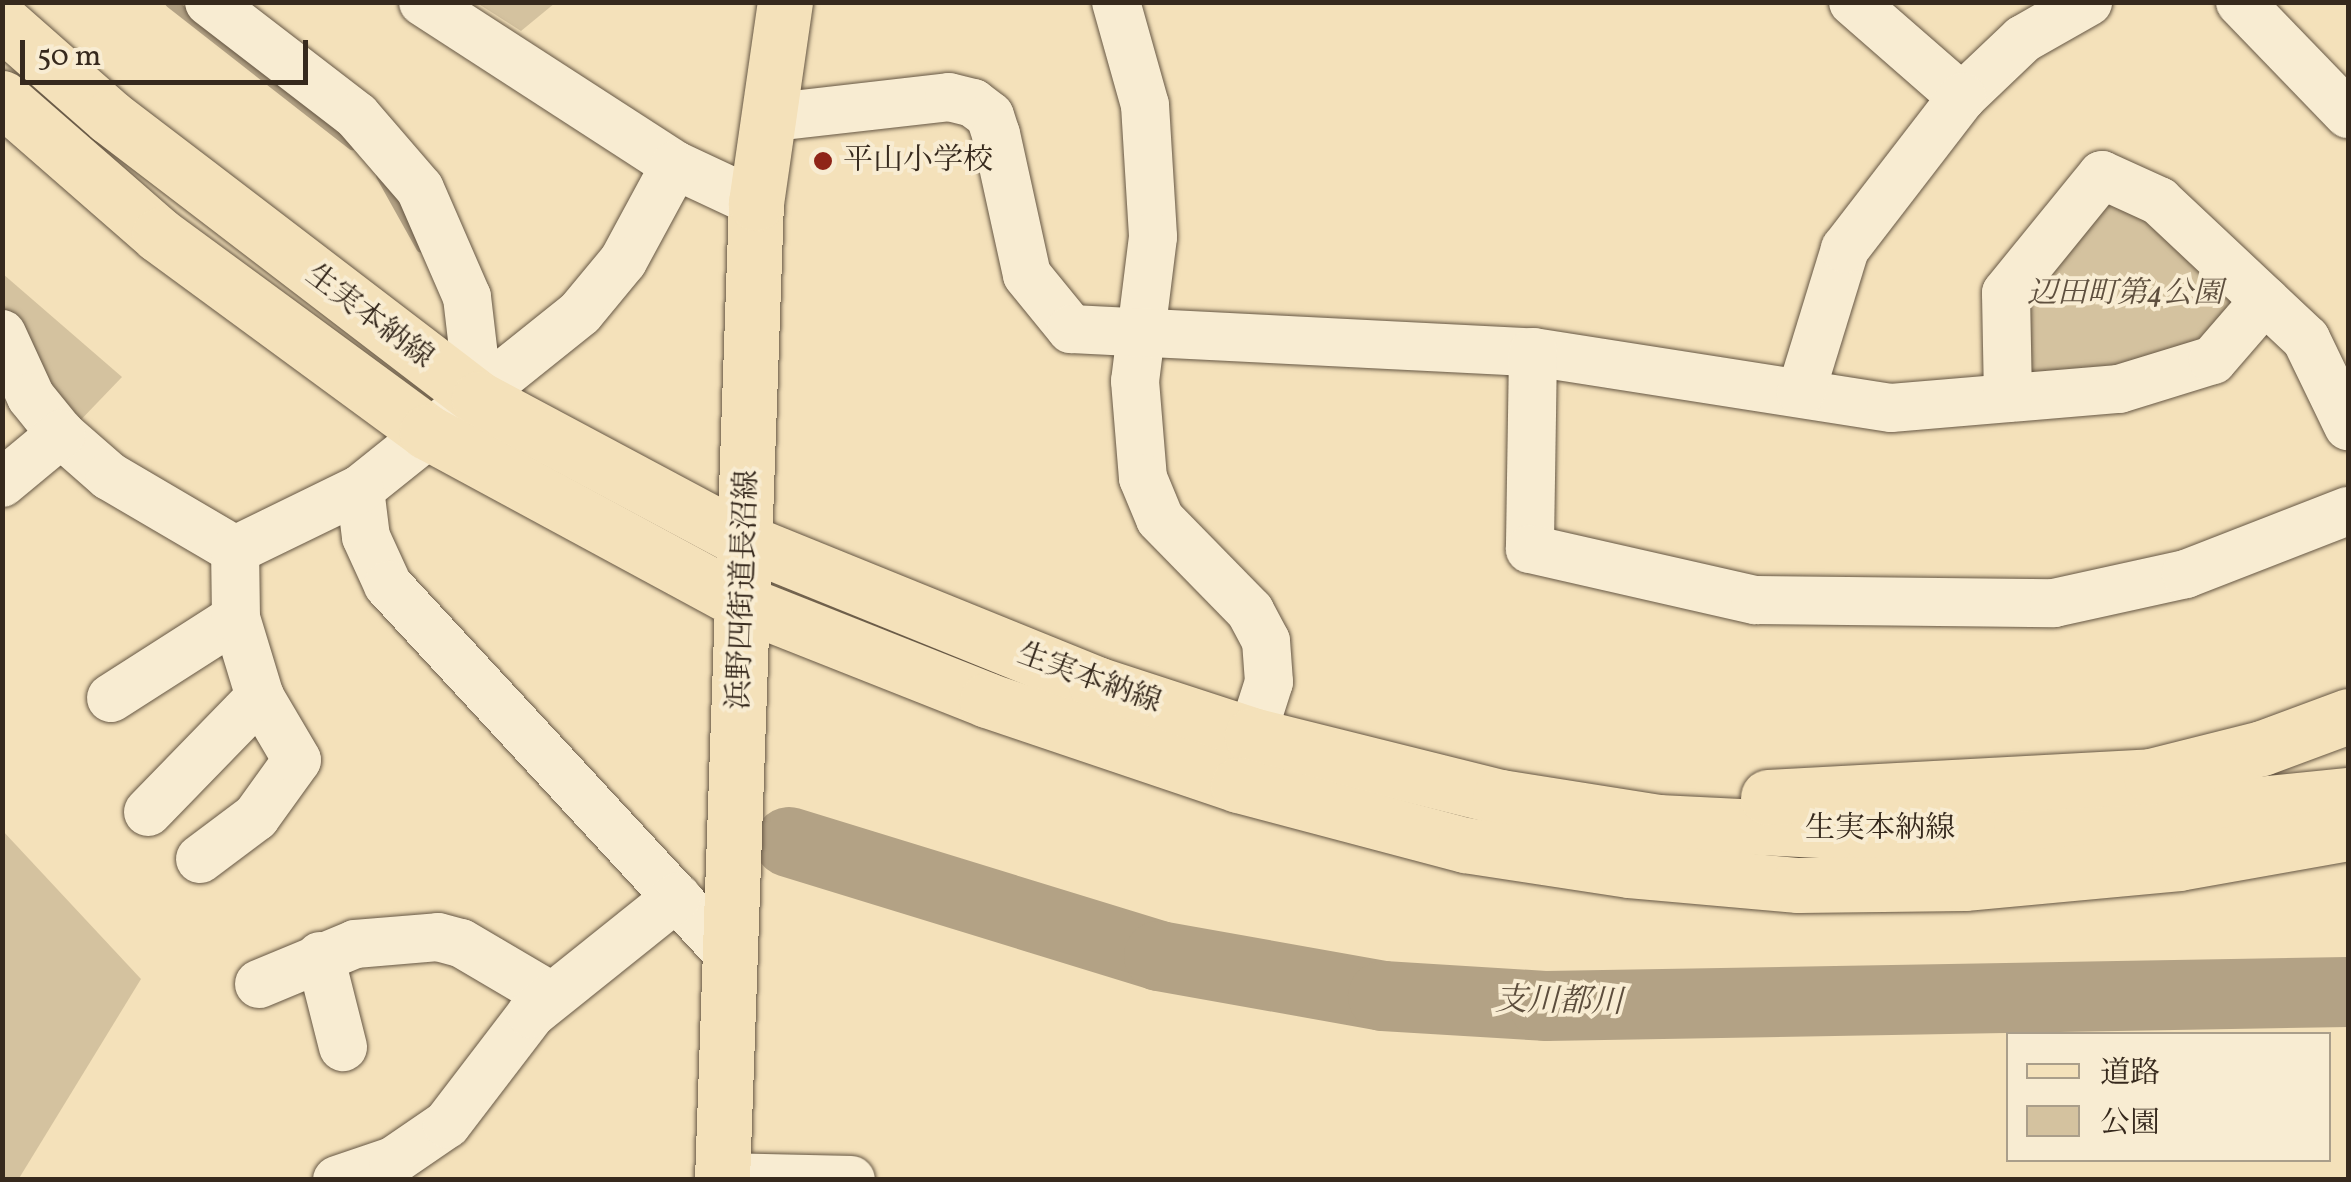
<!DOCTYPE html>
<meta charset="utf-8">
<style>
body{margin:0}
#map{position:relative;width:2351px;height:1182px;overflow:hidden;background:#f4e1ba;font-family:Vollkorn,"Noto Serif JP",serif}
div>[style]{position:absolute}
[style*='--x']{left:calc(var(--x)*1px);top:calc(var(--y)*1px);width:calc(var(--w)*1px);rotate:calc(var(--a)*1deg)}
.green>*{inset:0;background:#d4c29f}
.stream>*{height:11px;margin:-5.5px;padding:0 5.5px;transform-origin:5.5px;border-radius:5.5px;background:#b3a285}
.river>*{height:70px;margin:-35px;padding:0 35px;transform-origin:35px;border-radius:35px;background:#b3a285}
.roads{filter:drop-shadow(0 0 2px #665744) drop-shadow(0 0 2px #665744)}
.minor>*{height:48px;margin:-24px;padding:0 24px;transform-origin:24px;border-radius:24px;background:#f8ecd2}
.major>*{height:55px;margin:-27.5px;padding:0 27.5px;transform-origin:27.5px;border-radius:27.5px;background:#f4e1ba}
.dots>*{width:28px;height:28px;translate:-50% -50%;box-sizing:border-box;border:5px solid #f8ecd2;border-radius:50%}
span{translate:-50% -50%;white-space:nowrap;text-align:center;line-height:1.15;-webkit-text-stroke:8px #f8ecd2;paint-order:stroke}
.poi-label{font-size:30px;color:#36291d}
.left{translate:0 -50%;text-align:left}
.park-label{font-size:30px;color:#5e4f3e;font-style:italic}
.street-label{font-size:30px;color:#36291d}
.water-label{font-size:32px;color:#5c4d3c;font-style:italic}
.frame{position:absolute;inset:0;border:5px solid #36291d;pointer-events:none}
.legend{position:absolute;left:2006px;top:1032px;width:325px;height:130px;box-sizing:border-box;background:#f8ecd2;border:2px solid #aa9e8a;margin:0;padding:12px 18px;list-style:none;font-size:30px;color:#36291d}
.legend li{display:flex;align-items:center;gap:20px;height:50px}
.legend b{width:50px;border:2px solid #aa9e8a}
.scale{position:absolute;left:20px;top:40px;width:288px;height:45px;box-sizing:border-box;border:5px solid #36291d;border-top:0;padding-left:12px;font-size:30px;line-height:35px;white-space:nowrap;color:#36291d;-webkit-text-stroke:8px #f8ecd2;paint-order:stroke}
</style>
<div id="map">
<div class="green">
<i style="clip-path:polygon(477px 3px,555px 3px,521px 31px)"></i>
<i style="clip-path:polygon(2117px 195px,2231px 292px,2233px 319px,2202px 348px,2037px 383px,2021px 368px,2020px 304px)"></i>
<i style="clip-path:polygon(3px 274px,122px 377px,73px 428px,3px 314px)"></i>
<i style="clip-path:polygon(2px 830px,141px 979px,18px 1180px,2px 1179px)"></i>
</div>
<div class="stream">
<i style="--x:170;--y:2;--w:231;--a:38"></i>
<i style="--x:381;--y:175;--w:82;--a:60.9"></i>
</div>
<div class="river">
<i style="--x:789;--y:842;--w:387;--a:17.1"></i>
<i style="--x:1159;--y:956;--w:228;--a:10.1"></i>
<i style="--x:1383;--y:996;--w:162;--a:3.5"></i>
<i style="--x:1545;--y:1006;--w:803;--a:-1"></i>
</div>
<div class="roads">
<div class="minor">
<i style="--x:209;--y:2;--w:187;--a:37.6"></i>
<i style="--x:357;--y:116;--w:96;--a:49.2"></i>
<i style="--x:420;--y:189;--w:118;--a:66.5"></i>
<i style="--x:467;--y:297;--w:103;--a:83.3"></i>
<i style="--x:423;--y:2;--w:300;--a:32.9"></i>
<i style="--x:675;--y:165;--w:89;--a:25.1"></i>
<i style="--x:1116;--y:2;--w:107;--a:74.3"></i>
<i style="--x:1145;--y:105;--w:132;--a:86.5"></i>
<i style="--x:1153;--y:237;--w:145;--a:97.1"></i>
<i style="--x:1135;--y:381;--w:97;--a:85.3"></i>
<i style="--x:1143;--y:478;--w:44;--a:67.5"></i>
<i style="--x:1160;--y:519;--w:129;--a:45.6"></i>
<i style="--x:1250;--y:611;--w:34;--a:62"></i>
<i style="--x:1266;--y:641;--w:41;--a:85.8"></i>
<i style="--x:1269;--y:682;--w:56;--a:107.8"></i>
<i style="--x:1853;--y:2;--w:145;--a:41.1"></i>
<i style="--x:1962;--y:97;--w:84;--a:-43.6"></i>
<i style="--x:2023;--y:39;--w:75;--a:-29.6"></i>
<i style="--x:2240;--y:2;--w:156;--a:46"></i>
<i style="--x:766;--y:118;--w:184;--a:-6.5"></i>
<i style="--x:949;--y:97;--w:25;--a:14"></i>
<i style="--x:973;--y:103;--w:21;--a:37"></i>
<i style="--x:990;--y:116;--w:19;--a:72"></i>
<i style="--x:996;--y:134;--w:144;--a:77.6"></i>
<i style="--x:1027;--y:275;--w:70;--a:50.8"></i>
<i style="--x:1071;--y:329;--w:463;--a:2.9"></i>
<i style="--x:1533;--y:352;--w:362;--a:8.9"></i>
<i style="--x:1891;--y:408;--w:229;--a:-4.8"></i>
<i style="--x:2119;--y:389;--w:98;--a:-17.1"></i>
<i style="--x:2213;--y:360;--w:79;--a:-49.1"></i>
<i style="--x:675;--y:165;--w:109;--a:118.4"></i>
<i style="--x:623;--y:261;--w:67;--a:129.6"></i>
<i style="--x:580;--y:313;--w:282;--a:141.3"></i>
<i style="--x:360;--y:489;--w:48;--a:82.9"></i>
<i style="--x:366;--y:537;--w:53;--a:65.4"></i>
<i style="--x:388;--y:585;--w:498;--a:47.3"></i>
<i style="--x:2;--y:334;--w:69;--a:65.3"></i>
<i style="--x:31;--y:397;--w:48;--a:51"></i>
<i style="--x:61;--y:434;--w:64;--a:41.2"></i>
<i style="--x:109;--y:476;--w:146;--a:30.4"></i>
<i style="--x:1533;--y:352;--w:197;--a:90.9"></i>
<i style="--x:1530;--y:549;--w:231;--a:12.8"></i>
<i style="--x:1755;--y:600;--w:299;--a:0.6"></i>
<i style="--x:2054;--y:603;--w:135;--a:-12.4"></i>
<i style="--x:2186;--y:574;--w:174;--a:-21.3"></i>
<i style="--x:1801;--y:392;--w:150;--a:-72.9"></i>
<i style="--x:1845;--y:249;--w:192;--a:-52.4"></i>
<i style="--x:2008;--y:398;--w:105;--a:-91.1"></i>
<i style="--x:2006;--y:293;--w:152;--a:-50.9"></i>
<i style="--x:2102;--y:175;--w:63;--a:24.5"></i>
<i style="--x:2159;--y:201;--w:202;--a:43.2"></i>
<i style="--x:2306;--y:339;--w:97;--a:64.2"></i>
<i style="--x:2;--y:483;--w:77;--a:-39.7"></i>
<i style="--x:235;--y:550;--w:139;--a:-26"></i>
<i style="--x:111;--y:698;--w:148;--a:-32.6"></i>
<i style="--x:148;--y:812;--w:161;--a:-45.8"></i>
<i style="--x:200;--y:859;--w:70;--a:-36.9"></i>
<i style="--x:256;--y:817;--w:70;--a:-54.3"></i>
<i style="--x:297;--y:760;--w:73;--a:-120.4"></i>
<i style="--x:260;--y:697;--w:83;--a:-106.9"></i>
<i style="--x:236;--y:618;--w:68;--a:-90.8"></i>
<i style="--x:320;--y:956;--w:94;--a:75.8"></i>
<i style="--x:259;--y:984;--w:104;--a:-22.6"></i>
<i style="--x:355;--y:944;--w:83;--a:-4.8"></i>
<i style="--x:438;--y:937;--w:24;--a:15"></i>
<i style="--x:461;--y:943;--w:104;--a:30.5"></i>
<i style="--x:722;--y:1177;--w:129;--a:1.3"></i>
<i style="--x:337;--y:1180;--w:59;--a:-18.7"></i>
<i style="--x:393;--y:1161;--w:65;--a:-34.4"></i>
<i style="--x:447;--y:1124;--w:138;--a:-52.6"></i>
<i style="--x:531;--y:1014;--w:187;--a:-38.7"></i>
</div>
<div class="major">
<i style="--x:2;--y:22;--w:144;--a:41.3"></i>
<i style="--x:110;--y:117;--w:464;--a:37.4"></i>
<i style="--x:479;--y:399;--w:304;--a:28.1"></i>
<i style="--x:747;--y:542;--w:377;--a:22.1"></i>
<i style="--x:1096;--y:684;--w:164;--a:18.1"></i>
<i style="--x:1252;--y:735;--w:256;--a:14"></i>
<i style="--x:1500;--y:797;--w:160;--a:9"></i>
<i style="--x:1658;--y:822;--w:208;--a:2.8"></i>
<i style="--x:1866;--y:832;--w:155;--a:-1.5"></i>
<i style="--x:2021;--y:828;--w:329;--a:-5.8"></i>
<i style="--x:2;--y:98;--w:208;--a:41.1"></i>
<i style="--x:159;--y:235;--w:333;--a:36.3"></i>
<i style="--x:427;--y:432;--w:362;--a:28.4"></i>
<i style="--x:745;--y:604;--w:260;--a:21.6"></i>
<i style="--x:987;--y:700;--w:265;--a:18.7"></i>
<i style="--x:1238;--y:785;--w:235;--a:14.8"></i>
<i style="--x:1465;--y:845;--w:166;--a:8.7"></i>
<i style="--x:1629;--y:870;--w:170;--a:5.1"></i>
<i style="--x:1798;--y:885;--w:166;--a:-0.7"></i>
<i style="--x:1964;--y:883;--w:216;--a:-5.3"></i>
<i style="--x:2179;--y:863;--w:172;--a:-10.1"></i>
<i style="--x:1768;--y:797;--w:384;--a:-3.1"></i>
<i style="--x:2151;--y:776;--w:114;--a:-14.2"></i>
<i style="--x:2262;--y:748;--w:92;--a:-20.4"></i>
<i style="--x:722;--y:1180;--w:978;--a:-88.01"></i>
<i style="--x:756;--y:203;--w:203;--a:-81.8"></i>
</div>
</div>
<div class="dots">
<i style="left:823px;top:161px;background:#8f2418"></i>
</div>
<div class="poi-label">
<span class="left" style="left:843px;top:161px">平山小学校</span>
</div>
<div class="park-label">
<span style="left:2125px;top:294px">辺田町第4公園</span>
</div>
<div class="street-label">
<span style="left:369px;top:317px;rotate:37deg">生実本納線</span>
<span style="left:744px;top:590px;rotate:-88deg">浜野四街道長沼線</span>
<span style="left:1089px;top:679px;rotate:20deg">生実本納線</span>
<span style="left:1880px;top:829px">生実本納線</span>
</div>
<div class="water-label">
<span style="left:1559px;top:1003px;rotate:1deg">支川都川</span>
</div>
<div class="frame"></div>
<ul class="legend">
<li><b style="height:12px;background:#f4e1ba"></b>道路</li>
<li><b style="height:28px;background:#d4c29f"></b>公園</li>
</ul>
<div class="scale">50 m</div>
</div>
